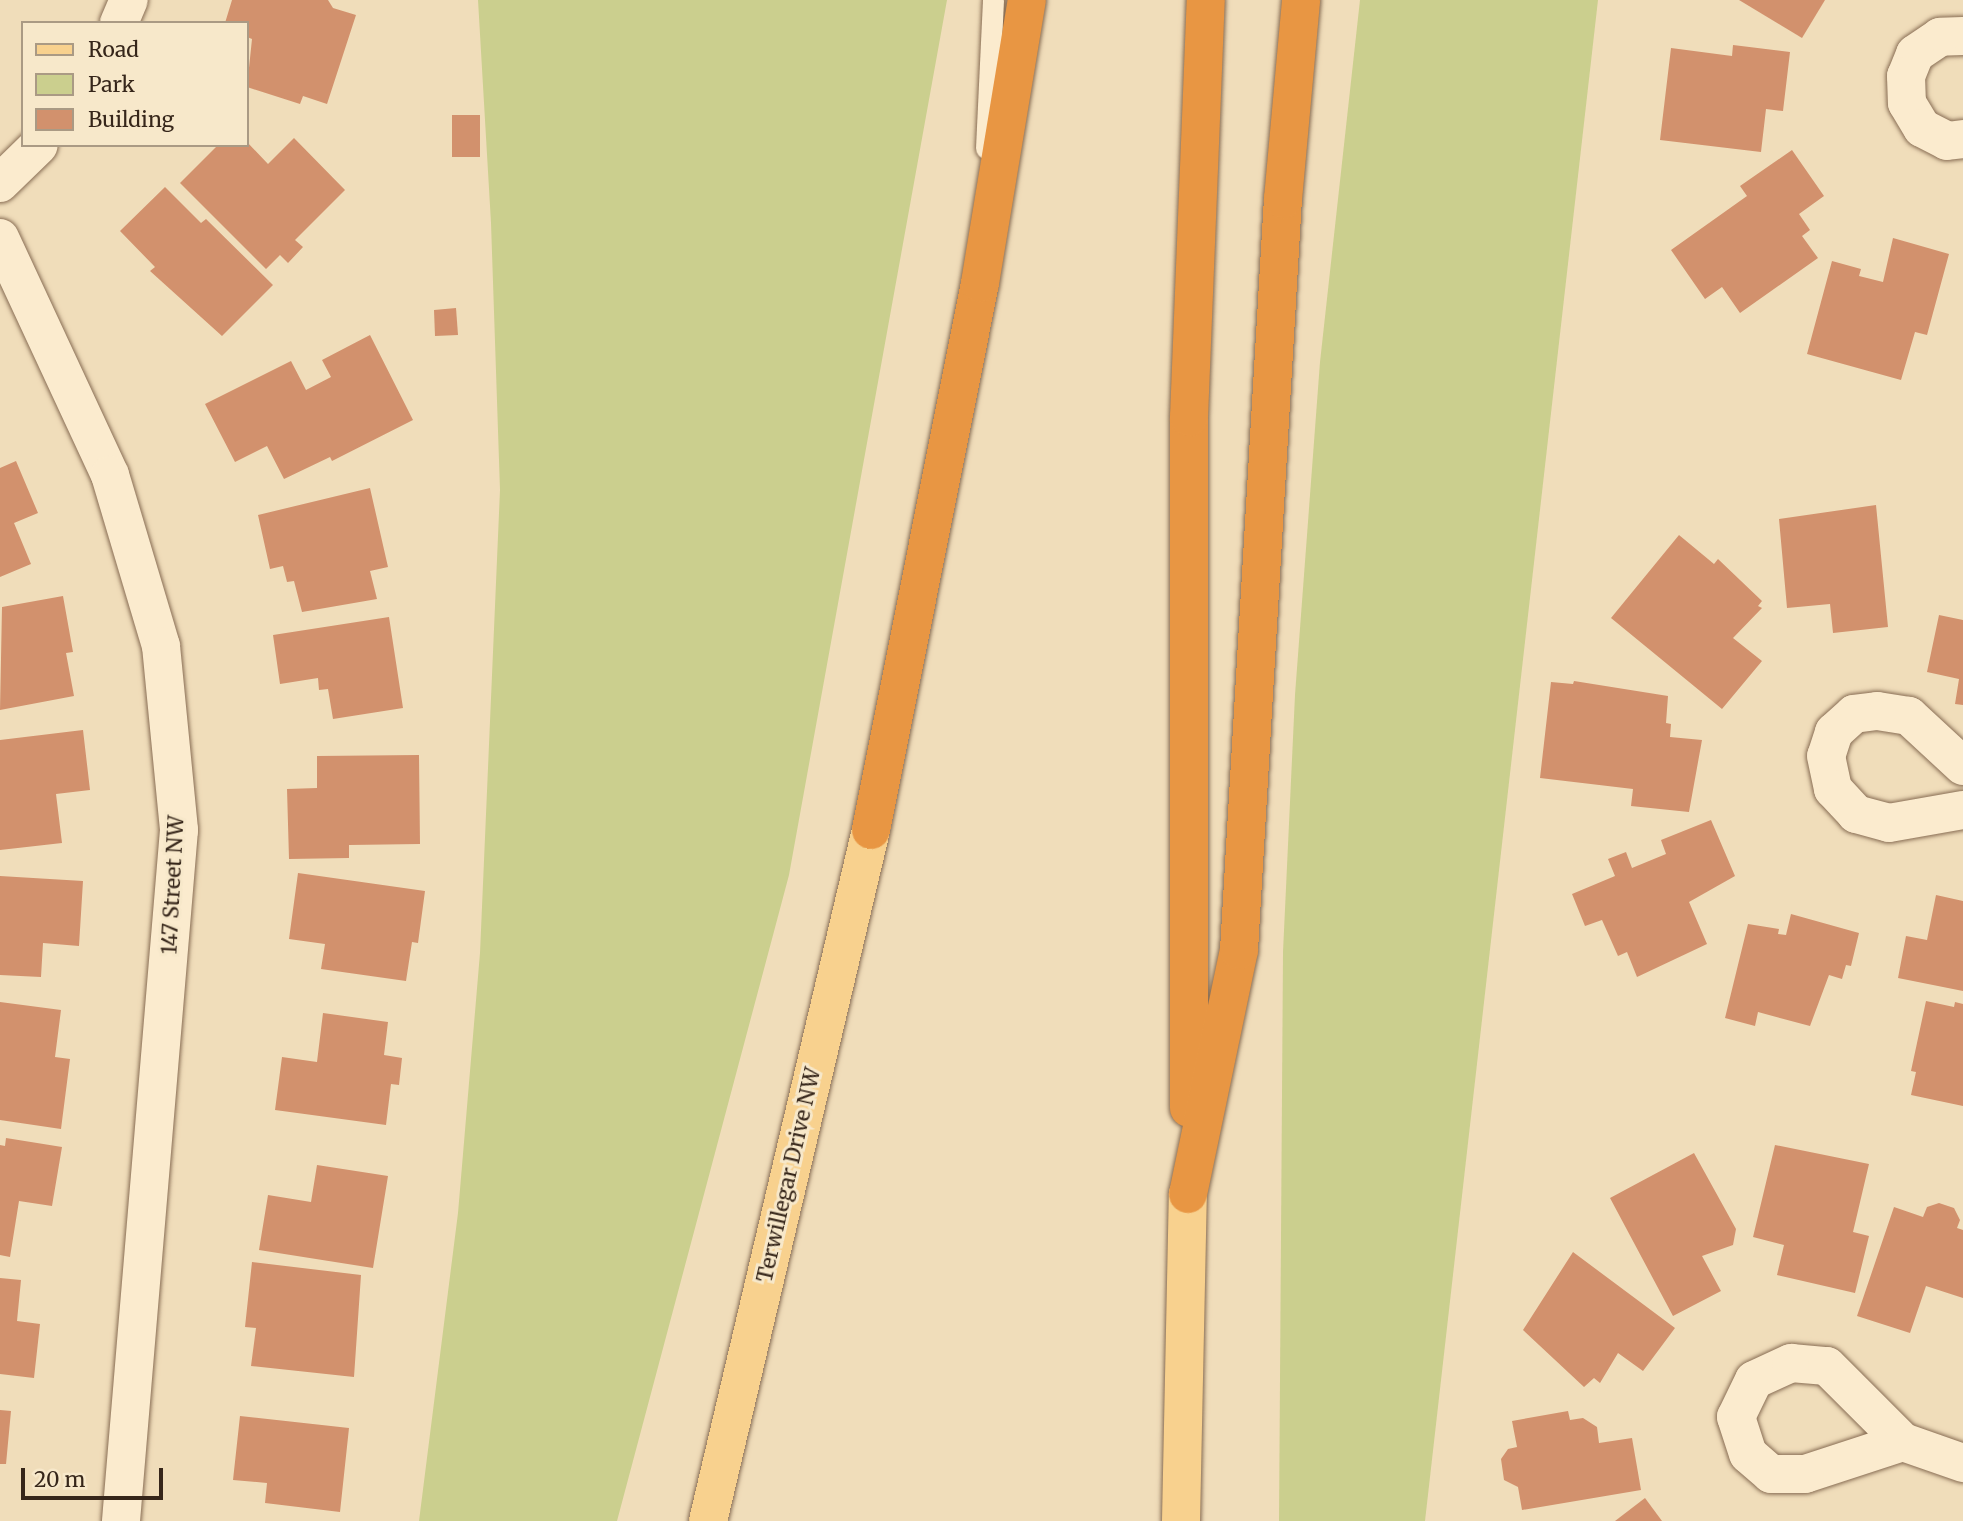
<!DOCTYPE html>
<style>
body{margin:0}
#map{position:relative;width:1963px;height:1521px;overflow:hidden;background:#f0ddba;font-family:Merriweather,serif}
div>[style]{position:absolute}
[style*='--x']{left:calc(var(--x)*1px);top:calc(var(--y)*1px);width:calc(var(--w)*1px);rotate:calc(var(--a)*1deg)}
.green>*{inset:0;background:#cbcf8e}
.building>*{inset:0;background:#d2916d}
.roads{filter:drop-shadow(0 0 2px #886d54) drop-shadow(0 0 2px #886d54)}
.service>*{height:21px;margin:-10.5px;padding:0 10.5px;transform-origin:10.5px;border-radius:10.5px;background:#fbebce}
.minor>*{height:38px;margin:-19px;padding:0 19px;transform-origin:19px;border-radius:19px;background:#fbebce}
.primary>*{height:38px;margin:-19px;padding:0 19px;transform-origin:19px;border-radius:19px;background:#f8d18e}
.motorway>*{height:38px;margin:-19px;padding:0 19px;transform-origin:19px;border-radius:19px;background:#e89643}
span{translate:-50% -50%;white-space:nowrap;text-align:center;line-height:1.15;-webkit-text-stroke:6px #f7e8ca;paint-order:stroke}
.street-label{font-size:21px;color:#36261a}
.legend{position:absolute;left:21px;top:21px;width:228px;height:126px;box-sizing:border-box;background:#f7e8ca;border:2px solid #aa9a84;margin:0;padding:9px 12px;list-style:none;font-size:21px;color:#36261a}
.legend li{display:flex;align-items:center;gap:14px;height:35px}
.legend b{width:35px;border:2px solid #aa9a84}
.scale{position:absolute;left:21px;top:1468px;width:142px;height:32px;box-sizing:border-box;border:4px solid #36261a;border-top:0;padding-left:9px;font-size:21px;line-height:24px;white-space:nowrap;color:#36261a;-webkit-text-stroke:5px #f7e8ca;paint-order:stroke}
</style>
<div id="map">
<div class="green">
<i style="clip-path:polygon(478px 0,947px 0,789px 875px,617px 1521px,419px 1521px,458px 1213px,480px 953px,500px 490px,491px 223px)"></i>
<i style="clip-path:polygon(1360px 0,1598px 0,1425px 1521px,1279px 1521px,1283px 952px,1295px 695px,1320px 362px)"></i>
</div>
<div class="building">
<i style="clip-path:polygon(232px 0,328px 0,333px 8px,356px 15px,327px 104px,303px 96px,300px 104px,247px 87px,252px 39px,247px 37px,247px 23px,225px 23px)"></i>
<i style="clip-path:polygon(1739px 0,1825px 0,1802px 38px)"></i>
<i style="clip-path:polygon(1733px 45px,1790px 52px,1783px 111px,1766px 109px,1761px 152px,1660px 140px,1671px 48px,1732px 56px)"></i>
<i style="clip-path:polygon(452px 115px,480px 115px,480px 157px,452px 157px)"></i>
<i style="clip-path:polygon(294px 138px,345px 190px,295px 240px,303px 247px,288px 263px,280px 255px,266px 269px,180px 183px,218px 145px,247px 142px,268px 164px)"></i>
<i style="clip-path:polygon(1792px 150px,1824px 196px,1799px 214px,1810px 230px,1802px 236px,1818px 258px,1740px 313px,1722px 287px,1705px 299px,1671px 250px,1747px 196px,1740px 186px)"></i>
<i style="clip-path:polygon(165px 187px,201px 223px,206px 219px,273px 285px,222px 336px,150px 271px,155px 267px,120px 231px)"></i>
<i style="clip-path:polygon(1893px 238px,1949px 254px,1927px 335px,1915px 332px,1901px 380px,1807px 354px,1832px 261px,1861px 269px,1859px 276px,1883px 282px)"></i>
<i style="clip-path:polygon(456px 308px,458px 335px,435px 336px,434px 310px)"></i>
<i style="clip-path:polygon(370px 335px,413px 420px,332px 461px,330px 457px,284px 479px,267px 446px,235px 462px,205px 404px,291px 361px,306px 390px,331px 377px,322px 360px)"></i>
<i style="clip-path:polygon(16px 461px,38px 513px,14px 523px,31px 564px,0 577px,0 468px)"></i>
<i style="clip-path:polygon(370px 488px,388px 567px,370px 571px,377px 599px,302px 612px,294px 581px,287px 582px,283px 566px,270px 569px,258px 515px)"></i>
<i style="clip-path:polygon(1876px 505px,1888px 627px,1833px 633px,1830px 604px,1787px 608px,1779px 519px)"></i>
<i style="clip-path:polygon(1679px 535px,1714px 564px,1718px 559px,1762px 601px,1758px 606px,1762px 608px,1733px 638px,1762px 661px,1722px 709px,1611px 618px)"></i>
<i style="clip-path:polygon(63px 596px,73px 652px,66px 653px,74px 696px,0 710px,2px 607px)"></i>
<i style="clip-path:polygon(1939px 615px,1963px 620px,1963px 705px,1955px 704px,1959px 679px,1927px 672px)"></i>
<i style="clip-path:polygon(389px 617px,403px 708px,333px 719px,328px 689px,319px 690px,318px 678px,280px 684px,273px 635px)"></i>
<i style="clip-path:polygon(1574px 681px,1668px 696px,1666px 723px,1671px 724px,1670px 737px,1702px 740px,1689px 812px,1631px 806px,1633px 789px,1540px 778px,1551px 682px,1573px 684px)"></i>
<i style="clip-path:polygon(83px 730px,90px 790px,56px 794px,62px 843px,0 850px,0 740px)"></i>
<i style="clip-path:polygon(419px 755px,420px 844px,349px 845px,349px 858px,289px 859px,287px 789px,317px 788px,317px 756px)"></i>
<i style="clip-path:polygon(1711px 820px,1735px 876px,1689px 902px,1707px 944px,1637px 977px,1627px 952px,1618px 956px,1602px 920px,1585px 926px,1572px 894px,1615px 876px,1608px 859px,1626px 852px,1632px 868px,1666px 854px,1661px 840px)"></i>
<i style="clip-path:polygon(298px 873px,425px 891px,418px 943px,412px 942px,406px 981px,321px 969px,325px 944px,289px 939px)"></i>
<i style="clip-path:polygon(0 876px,83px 881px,79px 946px,43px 943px,41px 977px,0 975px)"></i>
<i style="clip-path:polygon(1936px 895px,1963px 901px,1963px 991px,1898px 978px,1906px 936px,1927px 940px)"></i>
<i style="clip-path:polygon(1791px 914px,1859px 933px,1851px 966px,1846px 965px,1842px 979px,1829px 975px,1810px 1026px,1758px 1012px,1755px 1026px,1725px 1018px,1748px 924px,1779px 929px,1778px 934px,1786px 935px)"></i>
<i style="clip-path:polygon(1926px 1001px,1954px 1007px,1955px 1002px,1963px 1004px,1963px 1106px,1911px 1095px,1916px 1072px,1911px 1071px)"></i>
<i style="clip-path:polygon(0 1002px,61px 1010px,55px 1057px,70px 1059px,61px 1129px,0 1120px)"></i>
<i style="clip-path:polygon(323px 1013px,388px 1022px,384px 1055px,402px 1058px,399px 1085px,391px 1084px,386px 1125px,275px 1110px,282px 1057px,317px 1062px)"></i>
<i style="clip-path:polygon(6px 1138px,62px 1147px,52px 1206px,19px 1201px,10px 1257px,0 1255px,0 1145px,5px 1146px)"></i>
<i style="clip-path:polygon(1775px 1145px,1869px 1164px,1853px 1232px,1869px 1236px,1855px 1293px,1777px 1275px,1784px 1245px,1753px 1237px)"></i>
<i style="clip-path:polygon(1694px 1153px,1736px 1229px,1733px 1245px,1702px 1256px,1721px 1291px,1673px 1316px,1610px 1198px)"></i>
<i style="clip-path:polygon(317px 1165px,388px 1176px,373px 1268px,259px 1250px,268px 1195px,311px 1202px)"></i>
<i style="clip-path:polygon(1939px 1203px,1954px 1208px,1960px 1220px,1957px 1228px,1963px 1230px,1963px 1298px,1926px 1286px,1910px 1333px,1857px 1316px,1894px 1207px,1923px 1217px,1927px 1207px)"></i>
<i style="clip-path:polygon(1573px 1252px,1675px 1328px,1643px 1371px,1618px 1353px,1600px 1383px,1594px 1378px,1584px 1387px,1523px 1330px)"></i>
<i style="clip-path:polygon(252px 1262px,361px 1275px,354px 1377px,251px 1366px,256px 1328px,245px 1327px)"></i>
<i style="clip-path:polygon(0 1278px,21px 1280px,17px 1321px,40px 1324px,34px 1378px,0 1374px)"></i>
<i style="clip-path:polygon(0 1410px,11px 1411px,6px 1464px,0 1464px)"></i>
<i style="clip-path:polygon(1568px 1411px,1570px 1420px,1583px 1418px,1597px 1427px,1599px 1443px,1632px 1438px,1641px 1490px,1522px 1510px,1518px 1487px,1504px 1480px,1501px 1459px,1508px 1449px,1517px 1447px,1512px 1421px)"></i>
<i style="clip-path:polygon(240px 1416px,349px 1428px,340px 1512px,265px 1503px,267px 1483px,233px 1480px)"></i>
<i style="clip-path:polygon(1645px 1498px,1662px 1521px,1615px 1521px)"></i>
</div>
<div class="roads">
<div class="service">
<i style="--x:986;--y:148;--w:148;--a:-87.3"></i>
</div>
<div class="minor">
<i style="--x:119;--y:23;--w:25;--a:-67"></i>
<i style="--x:1963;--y:36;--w:23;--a:178"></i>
<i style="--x:1940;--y:37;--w:30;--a:146"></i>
<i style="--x:1915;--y:54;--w:24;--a:112"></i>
<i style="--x:1906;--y:76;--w:27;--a:88"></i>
<i style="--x:1907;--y:103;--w:29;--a:59"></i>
<i style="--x:1922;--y:128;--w:28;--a:27"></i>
<i style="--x:1947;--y:141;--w:16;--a:-7"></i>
<i style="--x:0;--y:183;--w:54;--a:-44.3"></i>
<i style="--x:0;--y:238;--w:261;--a:65.1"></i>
<i style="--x:110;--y:475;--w:178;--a:73.4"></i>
<i style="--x:161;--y:646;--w:185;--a:84.4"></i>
<i style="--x:179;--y:830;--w:693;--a:94.8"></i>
<i style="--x:1963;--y:766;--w:74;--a:-137.2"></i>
<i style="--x:1909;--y:716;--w:32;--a:-171"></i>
<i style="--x:1877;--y:711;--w:23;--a:173"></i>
<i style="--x:1854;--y:714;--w:27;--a:138"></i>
<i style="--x:1834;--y:732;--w:25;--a:108"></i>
<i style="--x:1826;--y:756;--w:34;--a:78"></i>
<i style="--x:1833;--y:789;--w:34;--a:47"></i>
<i style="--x:1856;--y:814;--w:34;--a:15"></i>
<i style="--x:1889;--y:823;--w:75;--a:-10"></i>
<i style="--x:1903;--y:1442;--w:103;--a:161.9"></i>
<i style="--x:1805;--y:1474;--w:34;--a:180"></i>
<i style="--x:1771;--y:1474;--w:30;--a:-139"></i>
<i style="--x:1748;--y:1454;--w:39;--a:-108"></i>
<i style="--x:1736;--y:1417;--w:41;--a:-64.1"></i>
<i style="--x:1754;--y:1380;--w:41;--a:-24.7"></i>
<i style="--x:1791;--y:1363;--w:36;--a:5"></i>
<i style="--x:1827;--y:1366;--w:107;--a:45"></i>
<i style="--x:1903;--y:1442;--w:64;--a:19.3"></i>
</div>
<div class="primary">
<i style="--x:708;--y:1521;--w:710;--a:-76.73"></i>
<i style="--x:1181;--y:1521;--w:327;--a:-88.8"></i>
</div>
<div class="motorway">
<i style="--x:871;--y:830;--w:558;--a:-78.73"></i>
<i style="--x:980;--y:283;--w:287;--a:-80.6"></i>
<i style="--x:1189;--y:1108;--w:691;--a:-90"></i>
<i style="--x:1189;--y:417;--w:417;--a:-87.7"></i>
<i style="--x:1188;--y:1194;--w:249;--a:-78.2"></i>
<i style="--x:1239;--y:950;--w:752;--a:-86.65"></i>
<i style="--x:1283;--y:199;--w:200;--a:-84.8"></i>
</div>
</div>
<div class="street-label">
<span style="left:173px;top:885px;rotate:-87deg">147 Street NW</span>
<span style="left:789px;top:1175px;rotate:-77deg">Terwillegar Drive NW</span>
</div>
<ul class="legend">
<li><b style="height:9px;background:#f8d18e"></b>Road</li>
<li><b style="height:19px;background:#cbcf8e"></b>Park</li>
<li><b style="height:19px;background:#d2916d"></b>Building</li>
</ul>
<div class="scale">20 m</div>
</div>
